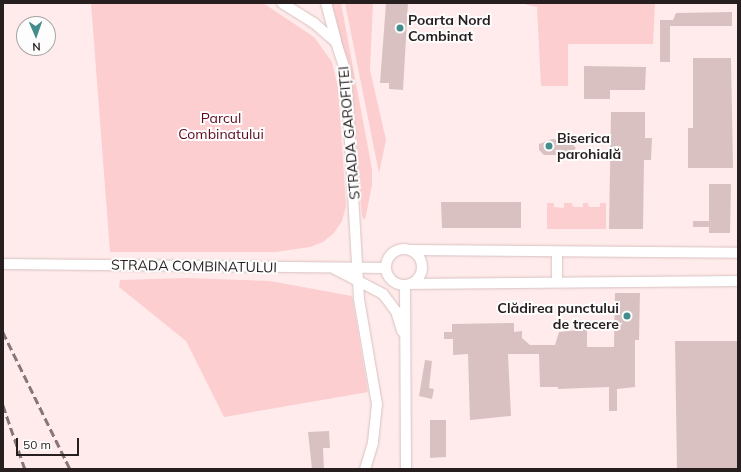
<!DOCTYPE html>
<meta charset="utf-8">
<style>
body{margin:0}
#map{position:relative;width:741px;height:472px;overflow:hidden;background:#ffebeb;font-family:Mulish,sans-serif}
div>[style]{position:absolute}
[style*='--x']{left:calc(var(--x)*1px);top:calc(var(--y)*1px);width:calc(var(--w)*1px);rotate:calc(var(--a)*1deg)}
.green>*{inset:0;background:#fdced0}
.building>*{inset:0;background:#d9c1c1}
.roads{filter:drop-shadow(0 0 1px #d8c0c1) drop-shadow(0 0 1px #d8c0c1)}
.minor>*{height:10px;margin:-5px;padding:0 5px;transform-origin:5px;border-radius:5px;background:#fff}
.minor>.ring{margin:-5px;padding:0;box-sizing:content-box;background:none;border:10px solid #fff;border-radius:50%}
.rail>*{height:2.5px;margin-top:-1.25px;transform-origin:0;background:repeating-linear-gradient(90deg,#857778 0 8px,transparent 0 12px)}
.dots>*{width:11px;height:11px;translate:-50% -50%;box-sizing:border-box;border:2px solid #fdfdfd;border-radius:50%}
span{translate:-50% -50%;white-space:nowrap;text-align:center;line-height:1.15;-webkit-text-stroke:4px #fdfdfd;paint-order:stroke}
.poi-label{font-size:14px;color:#271e1f;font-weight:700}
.left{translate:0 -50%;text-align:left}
.right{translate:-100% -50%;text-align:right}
.park-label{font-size:14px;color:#5a091b}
.street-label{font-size:14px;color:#271e1f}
.frame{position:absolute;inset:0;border:4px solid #271e1f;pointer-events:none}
.north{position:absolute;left:16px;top:16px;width:40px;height:40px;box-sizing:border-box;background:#fdfdfd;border:1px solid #a7a4a4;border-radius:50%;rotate:178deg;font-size:11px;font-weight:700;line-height:16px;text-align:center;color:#271e1f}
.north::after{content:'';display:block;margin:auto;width:14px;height:18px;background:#458d8d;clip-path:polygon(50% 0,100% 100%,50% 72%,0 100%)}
.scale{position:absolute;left:16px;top:438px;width:63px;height:18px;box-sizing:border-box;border:2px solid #271e1f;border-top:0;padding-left:5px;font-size:12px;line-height:14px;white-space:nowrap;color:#271e1f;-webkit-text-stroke:3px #fdfdfd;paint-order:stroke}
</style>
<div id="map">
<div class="green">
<i style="clip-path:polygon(91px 3px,263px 3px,314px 37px,332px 62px,338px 87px,346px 206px,342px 221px,334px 233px,323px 242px,310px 247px,276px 252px,110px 252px)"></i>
<i style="clip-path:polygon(332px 3px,341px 3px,372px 169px,372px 185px,365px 220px,362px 217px,351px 79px)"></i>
<i style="clip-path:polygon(345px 3px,373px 3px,370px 70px,386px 140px,379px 173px)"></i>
<i style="clip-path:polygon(520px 3px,655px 3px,653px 44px,568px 44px,568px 86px,541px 86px,537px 7px)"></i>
<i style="clip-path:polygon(547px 203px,554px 203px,554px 207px,564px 208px,564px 203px,572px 203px,573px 207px,583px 207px,583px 203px,588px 203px,589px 207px,600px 207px,600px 203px,606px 203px,606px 229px,547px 229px)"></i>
<i style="clip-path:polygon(188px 278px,270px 281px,352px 296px,368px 392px,224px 417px,186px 341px,119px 287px,120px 280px)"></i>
</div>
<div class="building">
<i style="clip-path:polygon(386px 3px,408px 3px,403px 90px,389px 89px,389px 83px,380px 83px)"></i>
<i style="clip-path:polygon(732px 12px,732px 26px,670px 26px,670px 62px,660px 62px,660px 20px,673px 20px,676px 13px)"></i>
<i style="clip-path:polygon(693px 58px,731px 58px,733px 168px,688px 168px,688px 128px,693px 128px)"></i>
<i style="clip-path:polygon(584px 66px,646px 67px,645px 90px,610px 90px,610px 99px,584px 99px)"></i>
<i style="clip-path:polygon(611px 112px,645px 112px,645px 138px,652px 138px,651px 160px,644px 160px,643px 229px,609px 229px)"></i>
<i style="clip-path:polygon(552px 139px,569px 141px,576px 148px,569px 155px,544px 155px,539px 150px,539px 144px)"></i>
<i style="clip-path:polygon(709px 184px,731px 184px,730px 233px,709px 233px,709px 227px,693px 227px,693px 221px,709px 221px)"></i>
<i style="clip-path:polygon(441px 202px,521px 202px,521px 228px,442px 228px)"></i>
<i style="clip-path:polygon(615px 293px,640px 293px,639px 340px,635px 340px,635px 387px,617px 389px,617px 411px,609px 411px,609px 387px,558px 389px,558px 387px,540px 387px,539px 354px,508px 354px,511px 416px,470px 420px,468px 354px,453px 355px,453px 339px,444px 339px,444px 332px,452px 332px,452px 324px,514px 323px,514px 332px,522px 331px,522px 338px,530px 345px,555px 345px,559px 332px,587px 329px,587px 347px,614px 347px)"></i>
<i style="clip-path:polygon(675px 341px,738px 341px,738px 469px,677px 469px)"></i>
<i style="clip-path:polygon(425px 360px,432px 361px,429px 388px,434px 389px,432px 399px,419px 396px)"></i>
<i style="clip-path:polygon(430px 420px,446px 420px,446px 457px,430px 458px)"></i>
<i style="clip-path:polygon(329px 431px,330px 448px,323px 448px,324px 469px,312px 469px,308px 432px)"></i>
</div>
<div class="roads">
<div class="minor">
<i style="--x:282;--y:3;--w:38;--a:32"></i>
<i style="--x:314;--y:23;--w:29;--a:41"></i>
<i style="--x:336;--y:42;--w:33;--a:72"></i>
<i style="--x:346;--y:73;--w:226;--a:86.7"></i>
<i style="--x:359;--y:299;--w:107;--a:80.3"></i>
<i style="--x:377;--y:404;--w:39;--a:96"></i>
<i style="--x:373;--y:443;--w:27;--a:107"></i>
<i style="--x:326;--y:3;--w:38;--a:75"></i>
<i class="ring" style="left:386px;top:249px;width:26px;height:26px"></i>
<i style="--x:411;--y:250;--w:327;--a:0.5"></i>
<i style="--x:557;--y:252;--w:29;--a:90"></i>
<i style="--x:3;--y:264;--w:383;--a:0.6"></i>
<i style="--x:335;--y:269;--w:54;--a:27.5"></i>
<i style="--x:383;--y:294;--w:21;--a:53"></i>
<i style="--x:396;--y:311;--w:21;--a:73"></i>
<i style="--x:410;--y:284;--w:328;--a:-0.5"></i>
<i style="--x:405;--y:285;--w:184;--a:89.7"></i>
</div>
</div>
<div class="rail">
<i style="--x:3;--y:332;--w:153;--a:63.9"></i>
<i style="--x:3;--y:405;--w:68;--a:71"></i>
</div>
<div class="dots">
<i style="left:400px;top:28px;background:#458d8d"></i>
<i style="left:549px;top:146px;background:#458d8d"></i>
<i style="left:627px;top:316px;background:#458d8d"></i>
</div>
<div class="poi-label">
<span class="left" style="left:408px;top:28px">Poarta Nord<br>Combinat</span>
<span class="left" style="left:557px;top:146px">Biserica<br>parohială</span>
<span class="right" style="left:619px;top:316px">Clădirea punctului<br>de trecere</span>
</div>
<div class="park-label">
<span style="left:221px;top:126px">Parcul<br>Combinatului</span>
</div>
<div class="street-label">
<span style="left:349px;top:133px;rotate:-95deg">STRADA GAROFIȚEI</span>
<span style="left:194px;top:266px;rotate:1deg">STRADA COMBINATULUI</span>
</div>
<div class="frame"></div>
<div class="north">N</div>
<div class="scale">50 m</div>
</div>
